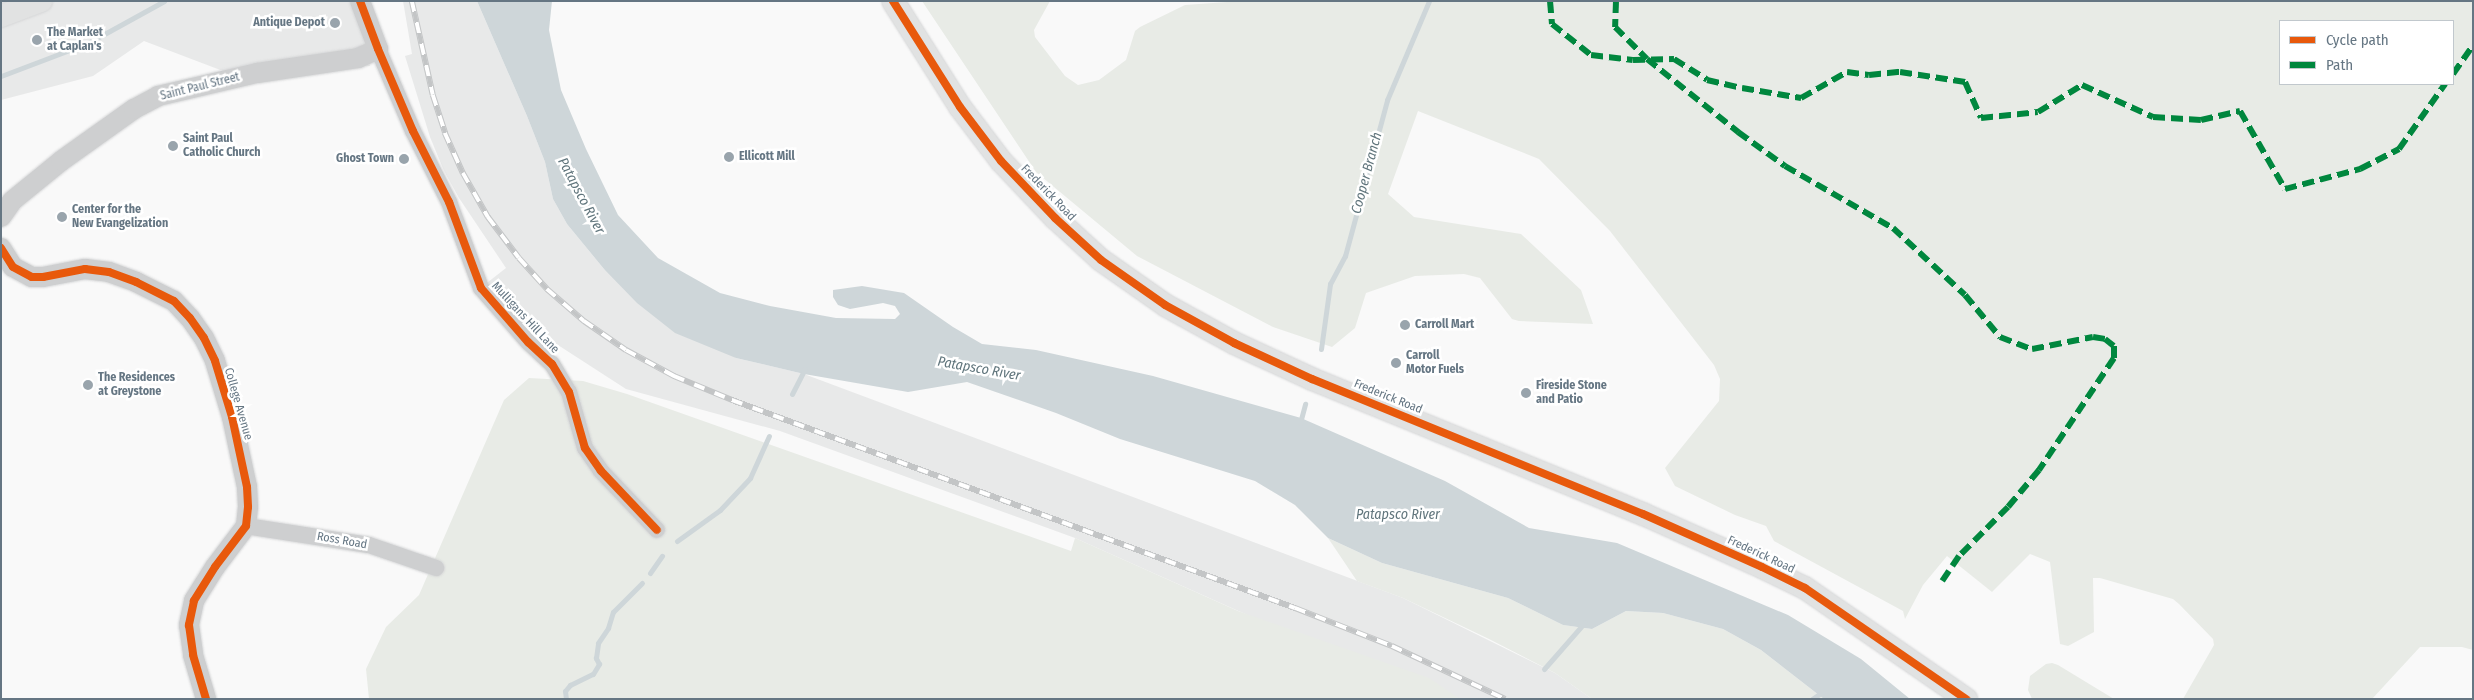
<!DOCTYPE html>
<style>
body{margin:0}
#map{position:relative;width:2474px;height:700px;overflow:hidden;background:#f9f9f9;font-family:"Fira Sans Condensed",sans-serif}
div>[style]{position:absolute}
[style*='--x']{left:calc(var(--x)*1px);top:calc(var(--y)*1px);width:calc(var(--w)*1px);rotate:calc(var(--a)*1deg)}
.built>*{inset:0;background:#e8e9e9}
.green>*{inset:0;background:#e8ebe6}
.water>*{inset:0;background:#ced6d9}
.stream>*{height:5px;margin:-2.5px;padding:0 2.5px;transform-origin:2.5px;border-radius:2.5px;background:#ced6d9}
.roads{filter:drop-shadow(0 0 1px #d5d6d7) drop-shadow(0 0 1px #d5d6d7)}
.minor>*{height:16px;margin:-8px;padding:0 8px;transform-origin:8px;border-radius:8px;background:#cecfd0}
.tertiary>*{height:20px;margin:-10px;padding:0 10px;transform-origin:10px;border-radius:10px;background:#cecfd0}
.secondary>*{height:22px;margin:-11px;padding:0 11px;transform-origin:11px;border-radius:11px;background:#e1e2e2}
.rail>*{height:5.5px;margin-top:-2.75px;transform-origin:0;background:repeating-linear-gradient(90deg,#fff 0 11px,#c3c5c6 0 22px);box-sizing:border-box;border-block:1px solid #c3c5c6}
.quiet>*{height:6px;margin-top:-3px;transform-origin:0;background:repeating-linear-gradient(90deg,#00873e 0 12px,transparent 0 18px)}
.cycleway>*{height:8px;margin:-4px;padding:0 4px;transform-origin:4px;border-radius:4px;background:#e8590c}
.dots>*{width:14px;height:14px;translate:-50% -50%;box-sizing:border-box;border:2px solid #fff;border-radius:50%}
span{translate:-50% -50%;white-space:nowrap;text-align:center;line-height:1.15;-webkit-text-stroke:5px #fff;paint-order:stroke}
.poi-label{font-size:12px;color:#657683;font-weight:700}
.right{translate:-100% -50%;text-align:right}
.left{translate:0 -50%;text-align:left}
.street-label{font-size:12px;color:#657683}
.water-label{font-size:14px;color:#60757c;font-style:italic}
.frame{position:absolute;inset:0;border:2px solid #657683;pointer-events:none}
.legend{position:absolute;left:2279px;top:20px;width:175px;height:65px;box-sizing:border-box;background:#fff;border:1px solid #c1c8cd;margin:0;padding:6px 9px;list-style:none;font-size:15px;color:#657683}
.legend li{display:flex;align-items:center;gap:10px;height:25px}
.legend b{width:25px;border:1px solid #c1c8cd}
</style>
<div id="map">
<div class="built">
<i style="clip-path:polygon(1px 1px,359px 1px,370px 66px,223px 71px,144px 41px,93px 76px,1px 100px)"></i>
<i style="clip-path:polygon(403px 1px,477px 1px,527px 116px,545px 162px,553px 199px,567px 224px,604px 269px,736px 358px,804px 374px,1403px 598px,1555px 673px,1592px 699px,1435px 699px,1075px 538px,780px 431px,626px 389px,499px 307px,483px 286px,506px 268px,459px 198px,444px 171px,430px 137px,405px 56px,412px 54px)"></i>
</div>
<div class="green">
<i style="clip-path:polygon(evenodd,922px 1px,1050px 1px,1034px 30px,1035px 37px,1065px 76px,1078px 85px,1099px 80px,1126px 60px,1135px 31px,1140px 27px,1185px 5px,1241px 1px,2473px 1px,2473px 650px,2462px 647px,2420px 647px,2372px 699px,2183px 699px,2214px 645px,2213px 639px,2179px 604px,2173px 599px,2100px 578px,2093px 578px,2094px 632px,2068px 646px,2060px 644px,2050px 562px,2030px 554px,1992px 592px,1947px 556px,1923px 585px,1905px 619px,1903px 611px,1774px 541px,1766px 526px,1735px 515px,1675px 486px,1665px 468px,1719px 401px,1720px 379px,1714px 365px,1610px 231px,1539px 159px,1418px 111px,1388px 194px,1414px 217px,1521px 234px,1581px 290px,1593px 324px,1519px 321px,1512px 319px,1480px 278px,1464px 274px,1415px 276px,1366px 293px,1355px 328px,1332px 347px,1273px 327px,1137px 256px,1036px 172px,922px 1px,2280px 21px,2453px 21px,2453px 84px,2280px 84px,2280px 21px)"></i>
<i style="clip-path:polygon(529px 378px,583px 381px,627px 394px,1071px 551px,1075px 538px,1238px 611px,1429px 678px,1460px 699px,369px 699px,366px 669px,386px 627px,419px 595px,504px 400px)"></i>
<i style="clip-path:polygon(1328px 538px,1382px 563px,1508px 598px,1563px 625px,1592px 629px,1626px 611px,1663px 613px,1723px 629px,1761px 650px,1824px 699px,1592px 699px,1555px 673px,1489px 639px,1403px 598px,1357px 581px)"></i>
<i style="clip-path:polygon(2052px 663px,2058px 665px,2114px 699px,2032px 699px,2028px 690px,2030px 676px,2046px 664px)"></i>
</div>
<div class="water">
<i style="clip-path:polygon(477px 1px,552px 1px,549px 30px,561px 90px,586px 149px,618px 215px,658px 258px,720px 293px,770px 306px,836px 318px,895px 319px,900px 314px,895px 306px,883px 303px,850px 309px,838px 305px,833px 297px,833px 290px,862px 286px,904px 293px,953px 327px,982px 344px,1036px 350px,1153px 376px,1301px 418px,1445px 481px,1529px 528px,1617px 543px,1788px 615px,1861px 659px,1910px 699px,1824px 699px,1761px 650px,1723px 629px,1663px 613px,1626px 611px,1592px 629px,1563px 625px,1508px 598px,1382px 563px,1328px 538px,1295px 505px,1255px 481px,1120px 439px,1056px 413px,967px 382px,908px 392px,804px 374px,736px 358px,675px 333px,637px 303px,604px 269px,567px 224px,553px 199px,545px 162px,527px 116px)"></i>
</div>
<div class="stream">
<i style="--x:1;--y:76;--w:93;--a:-20.8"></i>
<i style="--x:88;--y:43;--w:87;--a:-28.9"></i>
<i style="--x:1321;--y:349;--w:66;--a:-82.1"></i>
<i style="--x:1330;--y:284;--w:32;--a:-62"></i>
<i style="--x:1345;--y:256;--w:162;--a:-74.9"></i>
<i style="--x:1387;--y:100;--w:108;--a:-67"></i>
<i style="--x:792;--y:394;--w:28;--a:-63"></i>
<i style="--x:1300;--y:423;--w:20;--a:-75"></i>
<i style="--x:677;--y:541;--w:53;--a:-35.8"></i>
<i style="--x:720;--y:510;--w:44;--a:-46.8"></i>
<i style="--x:750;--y:478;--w:46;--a:-65.7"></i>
<i style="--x:650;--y:573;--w:21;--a:-55"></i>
<i style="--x:1544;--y:669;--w:62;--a:-48.9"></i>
<i style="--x:566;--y:699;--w:8;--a:-97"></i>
<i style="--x:565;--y:691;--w:8;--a:-50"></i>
<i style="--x:570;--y:685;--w:25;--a:-26"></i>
<i style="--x:593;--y:674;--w:12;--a:-59"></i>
<i style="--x:599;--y:664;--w:7;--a:-117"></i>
<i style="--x:596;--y:658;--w:15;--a:-82"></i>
<i style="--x:598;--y:643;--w:18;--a:-56"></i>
<i style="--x:608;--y:628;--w:17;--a:-73"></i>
<i style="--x:613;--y:612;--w:41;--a:-45"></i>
<i style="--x:1812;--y:699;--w:14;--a:-34"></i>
</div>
<div class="roads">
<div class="minor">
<i style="--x:378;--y:49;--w:89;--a:66.9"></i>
<i style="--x:413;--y:131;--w:80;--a:63.1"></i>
<i style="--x:449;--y:202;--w:92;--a:69.6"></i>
<i style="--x:481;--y:288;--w:72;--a:49"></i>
<i style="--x:528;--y:342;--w:33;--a:43"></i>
<i style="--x:552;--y:364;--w:33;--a:59"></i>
<i style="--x:569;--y:392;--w:58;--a:74.1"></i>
<i style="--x:585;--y:448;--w:28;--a:55"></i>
<i style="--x:601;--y:471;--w:81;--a:46.5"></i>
<i style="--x:246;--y:526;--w:124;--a:8.8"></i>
<i style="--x:369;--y:545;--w:71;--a:18.9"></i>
</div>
<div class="tertiary">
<i style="--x:1;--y:217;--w:19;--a:-55"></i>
<i style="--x:12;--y:201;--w:63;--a:-39.2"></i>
<i style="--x:61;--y:161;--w:90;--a:-35.5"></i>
<i style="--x:134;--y:109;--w:27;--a:-28"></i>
<i style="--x:158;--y:96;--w:102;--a:-13.1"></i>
<i style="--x:257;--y:73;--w:102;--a:-8.4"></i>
<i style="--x:358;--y:58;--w:22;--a:-24"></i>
<i style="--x:378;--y:49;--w:51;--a:-110.6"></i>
<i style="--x:1;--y:248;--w:22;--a:58"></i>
<i style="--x:13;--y:267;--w:21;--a:28"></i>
<i style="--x:32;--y:277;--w:11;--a:0"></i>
<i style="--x:43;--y:277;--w:43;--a:-10.8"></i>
<i style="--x:85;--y:269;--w:24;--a:7"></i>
<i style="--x:109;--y:272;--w:29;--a:20"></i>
<i style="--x:136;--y:282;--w:42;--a:26.6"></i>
<i style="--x:174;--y:301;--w:23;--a:47"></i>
<i style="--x:190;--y:318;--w:24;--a:55"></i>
<i style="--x:204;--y:338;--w:25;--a:64"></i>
<i style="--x:215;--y:361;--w:59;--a:73.1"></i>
<i style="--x:232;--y:417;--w:72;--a:77.9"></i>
<i style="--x:247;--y:487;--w:20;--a:87"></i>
<i style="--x:248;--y:507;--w:19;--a:96"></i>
<i style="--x:246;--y:526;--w:51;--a:127.1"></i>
<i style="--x:215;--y:567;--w:40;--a:122"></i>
<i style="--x:194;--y:601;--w:25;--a:102"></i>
<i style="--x:189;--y:625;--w:30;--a:82"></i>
<i style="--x:193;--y:655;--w:46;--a:73.5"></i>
</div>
<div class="secondary">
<i style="--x:893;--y:1;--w:125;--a:57.7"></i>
<i style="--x:960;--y:107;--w:68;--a:52.8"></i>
<i style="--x:1001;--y:161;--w:79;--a:46.5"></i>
<i style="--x:1055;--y:218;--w:62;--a:42.4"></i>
<i style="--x:1101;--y:260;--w:78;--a:35.1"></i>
<i style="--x:1165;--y:305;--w:79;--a:28.8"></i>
<i style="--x:1234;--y:343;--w:86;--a:24.8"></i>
<i style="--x:1312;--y:379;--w:357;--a:22.2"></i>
<i style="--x:1643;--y:514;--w:130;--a:24"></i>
<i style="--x:1762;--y:567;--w:48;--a:26"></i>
<i style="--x:1805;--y:588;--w:196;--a:34.6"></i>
<i style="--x:1;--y:16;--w:43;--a:-20.6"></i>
</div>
</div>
<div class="rail">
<i style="--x:412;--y:1;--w:96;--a:77.4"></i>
<i style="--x:433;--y:95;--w:40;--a:72"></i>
<i style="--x:445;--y:133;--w:44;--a:65.8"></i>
<i style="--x:463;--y:173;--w:51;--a:60.4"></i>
<i style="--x:488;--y:217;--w:51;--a:52.9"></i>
<i style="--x:519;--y:258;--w:42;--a:47.9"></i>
<i style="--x:547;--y:289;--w:49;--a:40.9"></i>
<i style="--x:584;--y:321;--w:51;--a:34.6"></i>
<i style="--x:626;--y:350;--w:55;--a:28.4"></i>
<i style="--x:674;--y:376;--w:63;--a:22.5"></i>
<i style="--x:732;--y:400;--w:600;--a:20.28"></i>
<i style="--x:1295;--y:608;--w:104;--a:21.4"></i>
<i style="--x:1392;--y:646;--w:125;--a:25.1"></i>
</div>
<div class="quiet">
<i style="--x:1550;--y:1;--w:23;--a:85"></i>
<i style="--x:1552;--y:24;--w:50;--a:38.5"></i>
<i style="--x:1591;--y:55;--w:42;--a:6.8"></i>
<i style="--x:1633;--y:60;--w:41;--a:-1.4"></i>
<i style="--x:1674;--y:59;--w:39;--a:32"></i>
<i style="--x:1707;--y:80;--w:36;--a:13"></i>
<i style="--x:1742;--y:88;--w:60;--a:9.6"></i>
<i style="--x:1801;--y:98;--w:53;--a:-29.5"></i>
<i style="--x:1847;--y:72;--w:22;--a:8"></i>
<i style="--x:1869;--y:75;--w:31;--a:-6"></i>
<i style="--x:1900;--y:72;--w:66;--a:8.7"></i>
<i style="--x:1965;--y:82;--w:39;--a:66"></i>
<i style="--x:1981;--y:118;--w:57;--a:-6"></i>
<i style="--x:2038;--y:112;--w:52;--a:-31.5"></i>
<i style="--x:2082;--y:85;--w:78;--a:24.3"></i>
<i style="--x:2153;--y:117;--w:48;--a:3.6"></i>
<i style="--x:2201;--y:120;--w:40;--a:-13"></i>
<i style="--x:2240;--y:111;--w:90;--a:60"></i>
<i style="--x:2285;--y:189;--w:78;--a:-14.9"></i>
<i style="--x:2360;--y:169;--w:44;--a:-27.1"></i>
<i style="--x:2399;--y:149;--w:80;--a:-54.7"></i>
<i style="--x:1616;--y:1;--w:26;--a:92"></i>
<i style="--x:1615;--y:27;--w:45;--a:45"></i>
<i style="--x:1647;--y:59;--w:117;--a:38.7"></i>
<i style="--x:1738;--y:132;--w:58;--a:35.9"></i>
<i style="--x:1785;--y:166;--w:125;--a:29.9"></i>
<i style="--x:1893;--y:228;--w:98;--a:42.9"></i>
<i style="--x:1965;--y:295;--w:55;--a:50.2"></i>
<i style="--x:2000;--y:337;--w:34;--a:21"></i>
<i style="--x:2032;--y:349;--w:62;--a:-11.1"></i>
<i style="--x:2093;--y:337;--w:12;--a:9"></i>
<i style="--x:2105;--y:339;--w:11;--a:38"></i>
<i style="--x:2114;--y:346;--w:12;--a:90"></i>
<i style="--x:2114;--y:358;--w:135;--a:123.8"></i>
<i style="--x:2039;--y:470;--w:48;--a:130"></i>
<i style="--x:2008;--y:507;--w:69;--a:135"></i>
<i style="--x:1959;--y:556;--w:30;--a:124"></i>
<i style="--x:2453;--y:74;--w:35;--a:-55"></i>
</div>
<div class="cycleway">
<i style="--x:360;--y:1;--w:51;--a:69.4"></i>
<i style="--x:378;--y:49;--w:89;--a:66.9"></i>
<i style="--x:413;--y:131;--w:80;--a:63.1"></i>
<i style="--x:449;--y:202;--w:92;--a:69.6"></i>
<i style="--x:481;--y:288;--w:72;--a:49"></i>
<i style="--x:528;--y:342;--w:33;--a:43"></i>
<i style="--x:552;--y:364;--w:33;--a:59"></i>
<i style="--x:569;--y:392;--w:58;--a:74.1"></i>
<i style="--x:585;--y:448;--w:28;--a:55"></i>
<i style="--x:601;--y:471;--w:81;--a:46.5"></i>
<i style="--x:893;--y:1;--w:125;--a:57.7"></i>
<i style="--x:960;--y:107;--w:68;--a:52.8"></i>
<i style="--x:1001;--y:161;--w:79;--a:46.5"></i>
<i style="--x:1055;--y:218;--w:62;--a:42.4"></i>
<i style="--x:1101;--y:260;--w:78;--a:35.1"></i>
<i style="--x:1165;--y:305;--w:79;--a:28.8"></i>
<i style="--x:1234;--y:343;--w:86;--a:24.8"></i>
<i style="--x:1312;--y:379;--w:357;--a:22.2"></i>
<i style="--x:1643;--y:514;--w:130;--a:24"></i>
<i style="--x:1762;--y:567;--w:48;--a:26"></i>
<i style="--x:1805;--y:588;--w:196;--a:34.6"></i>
<i style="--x:1;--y:248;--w:22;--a:58"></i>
<i style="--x:13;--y:267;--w:21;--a:28"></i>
<i style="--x:32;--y:277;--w:11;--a:0"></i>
<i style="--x:43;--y:277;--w:43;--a:-10.8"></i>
<i style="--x:85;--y:269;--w:24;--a:7"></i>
<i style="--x:109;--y:272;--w:29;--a:20"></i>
<i style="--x:136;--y:282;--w:42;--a:26.6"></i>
<i style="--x:174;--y:301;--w:23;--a:47"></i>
<i style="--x:190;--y:318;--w:24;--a:55"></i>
<i style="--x:204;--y:338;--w:25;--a:64"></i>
<i style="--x:215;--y:361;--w:59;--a:73.1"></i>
<i style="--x:232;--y:417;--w:72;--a:77.9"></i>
<i style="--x:247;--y:487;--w:20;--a:87"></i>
<i style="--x:248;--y:507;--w:19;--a:96"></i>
<i style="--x:246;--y:526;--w:51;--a:127.1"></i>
<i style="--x:215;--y:567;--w:40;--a:122"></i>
<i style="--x:194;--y:601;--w:25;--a:102"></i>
<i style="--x:189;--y:625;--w:30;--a:82"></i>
<i style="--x:193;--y:655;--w:46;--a:73.5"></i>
</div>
<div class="dots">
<i style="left:335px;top:23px;background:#99a4ac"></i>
<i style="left:37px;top:40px;background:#99a4ac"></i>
<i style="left:173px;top:146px;background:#99a4ac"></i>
<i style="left:729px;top:157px;background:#99a4ac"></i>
<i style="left:404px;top:159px;background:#99a4ac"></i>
<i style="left:62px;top:217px;background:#99a4ac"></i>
<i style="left:1405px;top:325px;background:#99a4ac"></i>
<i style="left:1396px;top:363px;background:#99a4ac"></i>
<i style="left:88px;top:385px;background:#99a4ac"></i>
<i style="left:1526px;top:393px;background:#99a4ac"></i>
</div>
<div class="poi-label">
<span class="right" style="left:325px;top:23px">Antique Depot</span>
<span class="left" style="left:47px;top:40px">The Market<br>at Caplan's</span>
<span class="left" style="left:183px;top:146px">Saint Paul<br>Catholic Church</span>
<span class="left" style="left:739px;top:157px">Ellicott Mill</span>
<span class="right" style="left:394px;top:159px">Ghost Town</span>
<span class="left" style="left:72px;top:217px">Center for the<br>New Evangelization</span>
<span class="left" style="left:1415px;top:325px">Carroll Mart</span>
<span class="left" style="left:1406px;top:363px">Carroll<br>Motor Fuels</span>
<span class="left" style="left:98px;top:385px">The Residences<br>at Greystone</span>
<span class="left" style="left:1536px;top:393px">Fireside Stone<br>and Patio</span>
</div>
<div class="street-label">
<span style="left:200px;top:87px;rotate:-14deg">Saint Paul Street</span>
<span style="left:1048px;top:193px;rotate:46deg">Frederick Road</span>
<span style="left:525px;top:318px;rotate:47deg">Mulligans Hill Lane</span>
<span style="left:1388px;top:397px;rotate:22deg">Frederick Road</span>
<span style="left:238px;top:404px;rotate:74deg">College Avenue</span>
<span style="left:342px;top:541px;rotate:10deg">Ross Road</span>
<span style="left:1761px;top:555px;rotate:25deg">Frederick Road</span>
</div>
<div class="water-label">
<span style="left:1367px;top:173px;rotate:-75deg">Cooper Branch</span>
<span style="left:581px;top:196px;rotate:62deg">Patapsco River</span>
<span style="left:979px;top:369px;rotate:10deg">Patapsco River</span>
<span style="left:1398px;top:515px">Patapsco River</span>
</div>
<div class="frame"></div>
<ul class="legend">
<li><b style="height:6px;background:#e8590c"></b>Cycle path</li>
<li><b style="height:6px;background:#00873e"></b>Path</li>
</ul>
</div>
